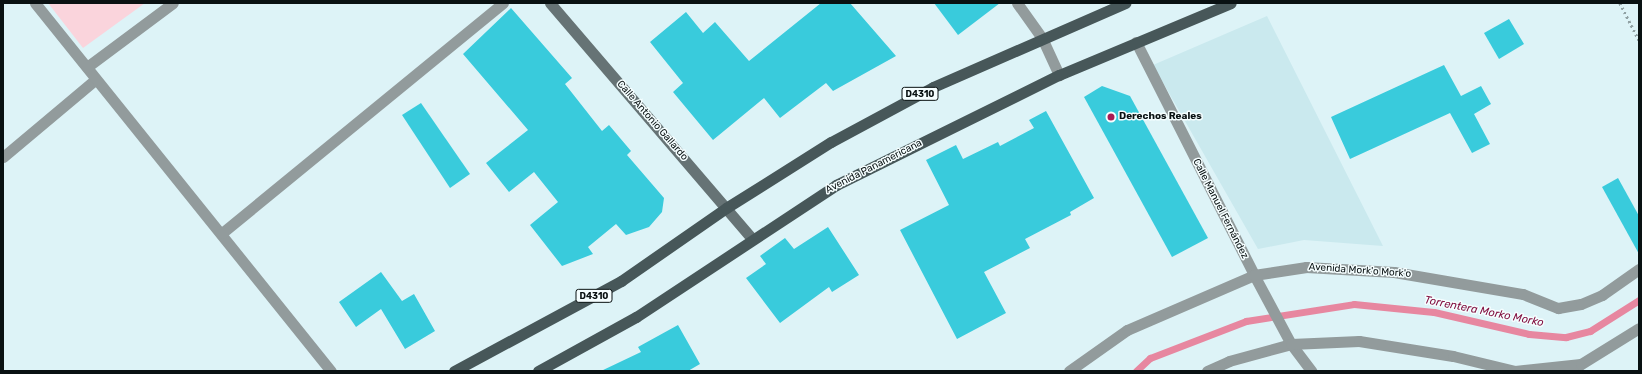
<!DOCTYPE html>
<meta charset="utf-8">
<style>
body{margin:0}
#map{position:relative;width:1642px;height:374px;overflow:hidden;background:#ddf3f7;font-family:Rubik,sans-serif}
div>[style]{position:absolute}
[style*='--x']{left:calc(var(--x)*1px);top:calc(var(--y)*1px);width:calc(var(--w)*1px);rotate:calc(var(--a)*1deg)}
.built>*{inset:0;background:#cae9ee}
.green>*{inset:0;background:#fad4dc}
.stream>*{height:7px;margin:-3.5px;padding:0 3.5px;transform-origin:3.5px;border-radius:3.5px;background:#e787a0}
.building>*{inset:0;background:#39cbdc}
.path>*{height:2.5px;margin-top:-1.25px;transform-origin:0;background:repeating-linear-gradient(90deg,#90a1a4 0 2px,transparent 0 5px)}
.service>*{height:11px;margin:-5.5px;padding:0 5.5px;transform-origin:5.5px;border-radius:5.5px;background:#929b9c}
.minor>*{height:11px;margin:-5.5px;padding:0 5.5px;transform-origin:5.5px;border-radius:5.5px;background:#929b9c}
.secondary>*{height:11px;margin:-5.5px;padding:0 5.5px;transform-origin:5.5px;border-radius:5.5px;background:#667375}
.primary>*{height:11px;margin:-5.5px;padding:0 5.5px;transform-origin:5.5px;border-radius:5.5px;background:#475759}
.dots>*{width:11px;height:11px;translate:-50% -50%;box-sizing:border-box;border:2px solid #f5feff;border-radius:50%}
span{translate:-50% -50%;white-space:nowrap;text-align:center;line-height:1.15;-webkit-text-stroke:3px #f5feff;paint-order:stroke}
.shield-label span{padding:1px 3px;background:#f5feff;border:1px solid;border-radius:3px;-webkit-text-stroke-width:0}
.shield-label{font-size:9px;color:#091112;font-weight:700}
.poi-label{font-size:10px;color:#091112;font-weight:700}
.left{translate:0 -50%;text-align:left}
.street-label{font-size:10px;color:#091112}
.water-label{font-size:11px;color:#810d3e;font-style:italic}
.frame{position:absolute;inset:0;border:4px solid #091112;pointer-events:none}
</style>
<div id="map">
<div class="built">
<i style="clip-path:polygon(1267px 16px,1383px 246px,1304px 240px,1258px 249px,1153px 65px)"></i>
</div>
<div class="green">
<i style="clip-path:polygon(48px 3px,145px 3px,83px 48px)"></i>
</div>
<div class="stream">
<i style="--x:1136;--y:371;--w:19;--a:-43"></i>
<i style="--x:1150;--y:358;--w:103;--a:-21.1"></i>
<i style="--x:1246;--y:321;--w:109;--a:-8.9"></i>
<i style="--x:1354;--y:304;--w:80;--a:5.7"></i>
<i style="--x:1434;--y:312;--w:98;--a:13"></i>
<i style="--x:1529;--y:334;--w:37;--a:5"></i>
<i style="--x:1566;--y:337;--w:25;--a:-14"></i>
<i style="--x:1590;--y:331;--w:58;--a:-32.3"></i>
</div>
<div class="building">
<i style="clip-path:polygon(821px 3px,850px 3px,896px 56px,833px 91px,826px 83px,780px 118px,764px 98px,713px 140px,673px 92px,683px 83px,650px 42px,686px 12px,703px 33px,715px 22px,749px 61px)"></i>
<i style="clip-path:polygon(934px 3px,1000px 3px,958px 35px)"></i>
<i style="clip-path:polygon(511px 8px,572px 78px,565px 84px,602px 131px,609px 125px,631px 151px,627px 155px,664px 198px,662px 212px,649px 227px,626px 235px,616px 224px,588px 247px,593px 254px,562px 266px,530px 225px,558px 202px,534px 172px,509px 192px,486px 163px,528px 130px,463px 54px)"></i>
<i style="clip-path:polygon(1509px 19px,1524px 44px,1499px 59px,1484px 33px)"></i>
<i style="clip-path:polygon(1444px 65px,1461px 96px,1481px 86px,1491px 104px,1474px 114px,1490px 144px,1472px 153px,1450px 113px,1350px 159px,1331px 117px)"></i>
<i style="clip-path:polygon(1102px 86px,1130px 96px,1208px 238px,1172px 257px,1084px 97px)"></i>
<i style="clip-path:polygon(421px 103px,470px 174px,450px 188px,402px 115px)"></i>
<i style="clip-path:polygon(1046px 111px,1094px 198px,1070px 212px,1071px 215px,1025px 239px,1030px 248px,984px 272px,1006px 313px,957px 339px,900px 230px,949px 205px,926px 160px,956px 145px,963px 159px,998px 142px,1000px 146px,1034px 128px,1029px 120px)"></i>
<i style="clip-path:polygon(1618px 178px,1639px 216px,1639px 254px,1602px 187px)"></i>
<i style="clip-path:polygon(828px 227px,859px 275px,832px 292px,829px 287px,780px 323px,746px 278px,766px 264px,760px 256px,785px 238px,794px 249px)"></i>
<i style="clip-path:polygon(381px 272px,402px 301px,414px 294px,435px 331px,405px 349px,381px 309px,356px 327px,339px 302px)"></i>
<i style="clip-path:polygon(678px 325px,700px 364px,688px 371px,601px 371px,641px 352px,638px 347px)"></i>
</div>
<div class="path">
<i style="--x:1620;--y:3;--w:42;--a:62.8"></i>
</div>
<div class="service">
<i style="--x:3;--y:157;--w:121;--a:-40"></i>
</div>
<div class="minor">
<i style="--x:35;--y:3;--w:472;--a:51.2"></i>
<i style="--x:1017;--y:3;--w:43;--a:54.5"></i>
<i style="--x:1042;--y:38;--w:41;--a:65.3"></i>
<i style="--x:1136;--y:42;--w:261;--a:63.1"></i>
<i style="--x:1254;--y:275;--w:78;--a:61.8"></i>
<i style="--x:1291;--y:344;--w:34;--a:53"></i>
<i style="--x:87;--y:67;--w:107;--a:-36.7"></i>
<i style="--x:222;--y:233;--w:363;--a:-39.3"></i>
<i style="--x:1069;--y:371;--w:71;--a:-35.3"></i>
<i style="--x:1127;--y:330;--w:138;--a:-23.4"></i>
<i style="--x:1254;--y:275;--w:53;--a:-8.7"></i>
<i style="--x:1306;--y:267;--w:88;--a:3.3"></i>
<i style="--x:1394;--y:272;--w:131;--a:9.7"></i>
<i style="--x:1523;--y:294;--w:38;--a:22"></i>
<i style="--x:1558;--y:308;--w:23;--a:-10"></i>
<i style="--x:1581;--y:304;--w:23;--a:-23"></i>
<i style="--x:1602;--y:295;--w:45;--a:-35.1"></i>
<i style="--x:1207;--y:371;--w:24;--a:-24"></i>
<i style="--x:1229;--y:361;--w:64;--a:-15.3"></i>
<i style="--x:1291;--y:344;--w:68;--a:-2.5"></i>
<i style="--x:1359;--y:341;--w:95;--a:9.1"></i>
<i style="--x:1453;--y:356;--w:64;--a:13.6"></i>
<i style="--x:1515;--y:371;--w:66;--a:-6.1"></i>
<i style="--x:1581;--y:364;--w:68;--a:-31.8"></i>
</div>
<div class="secondary">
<i style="--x:550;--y:3;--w:311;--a:49.4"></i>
</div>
<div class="primary">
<i style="--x:454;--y:371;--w:190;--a:-28.3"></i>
<i style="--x:621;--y:281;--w:128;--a:-34.8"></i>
<i style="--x:726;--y:208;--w:124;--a:-32.2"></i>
<i style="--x:831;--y:142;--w:116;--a:-28.3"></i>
<i style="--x:933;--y:87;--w:210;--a:-23.6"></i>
<i style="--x:538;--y:371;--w:112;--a:-28.9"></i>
<i style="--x:636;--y:317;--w:240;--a:-33.4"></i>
<i style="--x:836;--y:185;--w:249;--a:-26.3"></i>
<i style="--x:1059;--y:75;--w:186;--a:-22.7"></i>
</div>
<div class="dots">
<i style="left:1111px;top:117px;background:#a91954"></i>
</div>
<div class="shield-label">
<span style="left:920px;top:94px">D4310</span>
<span style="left:594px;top:296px">D4310</span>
</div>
<div class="poi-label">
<span class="left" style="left:1119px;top:117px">Derechos Reales</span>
</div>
<div class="street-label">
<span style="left:652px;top:121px;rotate:49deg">Calle Antonio Gallardo</span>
<span style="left:874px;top:167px;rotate:-27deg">Avenida Panamericana</span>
<span style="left:1220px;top:209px;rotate:63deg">Calle Manuel Fernández</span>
<span style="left:1360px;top:271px;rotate:4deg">Avenida Mork'o Mork'o</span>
</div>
<div class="water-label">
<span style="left:1484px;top:312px;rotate:11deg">Torrentera Morko Morko</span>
</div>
<div class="frame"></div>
</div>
